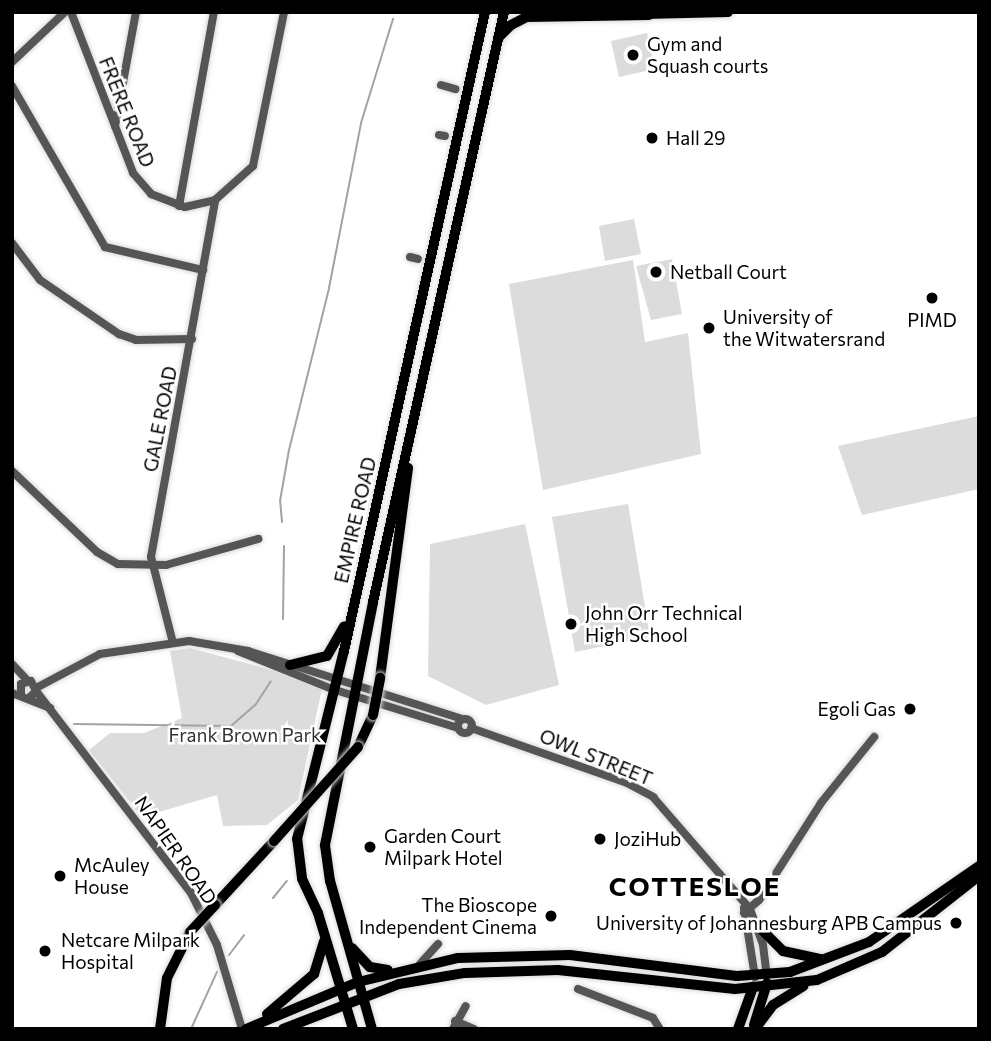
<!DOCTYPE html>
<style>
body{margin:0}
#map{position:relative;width:991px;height:1041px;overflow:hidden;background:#fff;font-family:Commissioner,sans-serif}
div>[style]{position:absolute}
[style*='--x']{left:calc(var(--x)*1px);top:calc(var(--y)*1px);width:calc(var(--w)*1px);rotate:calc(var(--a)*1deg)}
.green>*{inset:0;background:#dcdcdc}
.stream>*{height:2px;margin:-1px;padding:0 1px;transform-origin:1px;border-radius:1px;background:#a3a3a3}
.roads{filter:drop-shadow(0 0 2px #dbdbdb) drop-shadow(0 0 2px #dbdbdb)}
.minor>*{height:8px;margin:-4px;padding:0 4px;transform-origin:4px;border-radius:4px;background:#555}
.minor>.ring{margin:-4px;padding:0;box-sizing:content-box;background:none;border:8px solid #555;border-radius:50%}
.major>*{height:10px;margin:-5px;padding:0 5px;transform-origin:5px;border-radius:5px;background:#000}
.highway>*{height:10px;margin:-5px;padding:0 5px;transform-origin:5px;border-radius:5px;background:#000}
.bridges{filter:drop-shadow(0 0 2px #dbdbdb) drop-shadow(0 0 2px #dbdbdb)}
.major-bridge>*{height:10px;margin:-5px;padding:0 5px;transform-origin:5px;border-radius:5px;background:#000}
.dots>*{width:19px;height:19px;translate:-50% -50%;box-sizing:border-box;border:4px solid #fff;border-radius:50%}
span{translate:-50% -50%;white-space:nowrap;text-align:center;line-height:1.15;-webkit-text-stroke:5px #fff;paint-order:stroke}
.poi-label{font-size:19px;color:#000}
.left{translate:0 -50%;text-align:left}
.right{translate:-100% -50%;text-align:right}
.street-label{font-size:19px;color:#000}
.park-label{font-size:19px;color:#333}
.district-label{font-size:26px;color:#000;font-weight:700;letter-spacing:2px}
.frame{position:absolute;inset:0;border:14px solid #000;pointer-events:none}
</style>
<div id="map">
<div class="green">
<i style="clip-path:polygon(647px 33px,655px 69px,619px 77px,611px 41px)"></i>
<i style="clip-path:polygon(634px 219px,641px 254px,605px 261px,599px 226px)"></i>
<i style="clip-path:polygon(672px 259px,682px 314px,651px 320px,636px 266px)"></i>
<i style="clip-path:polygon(633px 260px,645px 342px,688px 333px,701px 454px,543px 490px,509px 284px)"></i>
<i style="clip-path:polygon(979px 416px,979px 489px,862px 515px,838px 446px)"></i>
<i style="clip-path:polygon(628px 504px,650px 637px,575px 652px,552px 517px)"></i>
<i style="clip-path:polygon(525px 524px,559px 685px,486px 705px,428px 676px,430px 544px)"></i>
<i style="clip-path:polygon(190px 648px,323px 684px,298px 800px,267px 825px,223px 826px,217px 795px,142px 817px,89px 750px,110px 733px,144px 733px,182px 718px,170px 651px)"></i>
</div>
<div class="stream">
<i style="--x:282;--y:522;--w:21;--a:-95"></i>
<i style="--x:280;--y:501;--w:52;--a:-80"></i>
<i style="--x:289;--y:450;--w:167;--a:-76.1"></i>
<i style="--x:329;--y:288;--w:168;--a:-79"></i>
<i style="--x:361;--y:123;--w:109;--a:-72.9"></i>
<i style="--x:283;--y:619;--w:73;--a:-89.2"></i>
<i style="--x:74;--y:724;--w:157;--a:0.7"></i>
<i style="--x:231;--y:726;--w:33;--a:-41"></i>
<i style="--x:256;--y:704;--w:27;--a:-57"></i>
<i style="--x:273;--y:898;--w:22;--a:-51"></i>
<i style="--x:229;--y:955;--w:25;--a:-53"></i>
<i style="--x:191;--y:1029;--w:63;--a:-65.5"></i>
</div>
<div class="roads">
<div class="minor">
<i style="--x:71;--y:12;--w:173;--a:68.9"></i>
<i style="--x:133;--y:173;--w:28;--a:49"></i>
<i style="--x:151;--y:194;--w:36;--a:21"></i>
<i style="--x:185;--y:207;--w:31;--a:-13"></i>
<i style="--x:215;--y:200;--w:51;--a:-41.8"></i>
<i style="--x:253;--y:166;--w:157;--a:-78.6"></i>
<i style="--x:12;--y:62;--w:73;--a:-43.3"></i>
<i style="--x:441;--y:85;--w:15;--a:16"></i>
<i style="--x:12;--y:86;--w:186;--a:60"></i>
<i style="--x:105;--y:247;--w:101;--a:13.2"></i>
<i style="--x:115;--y:126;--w:116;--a:-79.6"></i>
<i style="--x:439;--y:135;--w:6;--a:9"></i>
<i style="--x:179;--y:206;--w:197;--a:-79.8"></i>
<i style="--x:12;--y:243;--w:46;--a:52.9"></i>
<i style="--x:40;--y:280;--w:96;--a:34.4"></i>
<i style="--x:119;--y:334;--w:18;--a:19"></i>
<i style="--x:136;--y:340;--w:56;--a:-1"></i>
<i style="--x:410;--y:257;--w:8;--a:14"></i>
<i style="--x:12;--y:471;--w:117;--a:43.6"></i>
<i style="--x:97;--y:552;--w:24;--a:30"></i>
<i style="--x:118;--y:564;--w:48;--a:1.2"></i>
<i style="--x:166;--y:565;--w:96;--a:-15.8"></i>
<i style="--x:173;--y:643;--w:89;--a:-104.3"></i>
<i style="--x:151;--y:557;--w:363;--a:-79.8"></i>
<i style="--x:238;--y:651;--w:101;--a:22"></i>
<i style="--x:332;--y:689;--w:132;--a:17.2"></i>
<i style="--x:12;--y:664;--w:23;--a:47"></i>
<i style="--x:36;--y:688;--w:72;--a:-28"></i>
<i style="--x:100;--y:654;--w:90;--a:-8.3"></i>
<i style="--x:189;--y:641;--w:60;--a:9.6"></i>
<i style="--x:248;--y:651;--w:225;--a:17.6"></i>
<i style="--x:36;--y:691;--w:255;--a:52.5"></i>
<i style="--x:191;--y:893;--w:58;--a:63.4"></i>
<i style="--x:217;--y:945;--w:88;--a:73.4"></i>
<i style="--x:12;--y:693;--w:41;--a:21.5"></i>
<i style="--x:21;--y:695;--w:11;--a:-90"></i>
<i style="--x:21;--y:684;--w:10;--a:-17"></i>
<i style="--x:31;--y:681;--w:11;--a:63"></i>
<i style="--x:36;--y:691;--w:10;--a:135"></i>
<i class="ring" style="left:458px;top:719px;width:6px;height:6px"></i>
<i style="--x:471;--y:728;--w:165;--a:19.4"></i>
<i style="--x:627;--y:783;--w:30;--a:28"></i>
<i style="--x:653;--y:797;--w:148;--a:49.1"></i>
<i style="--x:750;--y:909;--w:38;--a:70"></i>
<i style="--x:763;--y:945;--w:31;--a:83"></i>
<i style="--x:744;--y:908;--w:70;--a:80.9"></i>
<i style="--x:744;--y:913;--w:20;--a:-41"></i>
<i style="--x:759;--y:900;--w:115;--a:-57.4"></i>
<i style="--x:821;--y:803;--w:85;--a:-51.2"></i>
<i style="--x:420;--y:964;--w:27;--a:-48"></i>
<i style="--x:578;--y:989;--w:80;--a:21.1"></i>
<i style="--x:653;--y:1018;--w:13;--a:58"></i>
<i style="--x:455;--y:1021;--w:21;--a:23"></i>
<i style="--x:453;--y:1029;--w:26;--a:-61"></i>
</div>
<div class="major">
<i style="--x:290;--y:665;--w:38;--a:-14"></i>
<i style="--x:327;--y:656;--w:34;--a:-60"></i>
<i style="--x:380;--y:678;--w:212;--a:-82.4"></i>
<i style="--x:358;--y:747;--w:35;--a:-65"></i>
<i style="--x:215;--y:905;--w:87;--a:-47.3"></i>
<i style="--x:758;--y:926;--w:35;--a:45"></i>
<i style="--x:783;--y:951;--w:40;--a:12"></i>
<i style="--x:352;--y:948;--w:26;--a:47"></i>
<i style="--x:370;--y:967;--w:18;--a:9"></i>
<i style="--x:267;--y:1014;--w:62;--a:-40.4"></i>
<i style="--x:314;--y:974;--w:34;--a:-73"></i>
<i style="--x:754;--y:1025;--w:44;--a:-72.8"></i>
<i style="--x:160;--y:1029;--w:51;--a:-82.2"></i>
<i style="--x:167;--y:978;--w:51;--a:-63.4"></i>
<i style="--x:246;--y:1029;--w:121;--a:-22.8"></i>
<i style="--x:358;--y:982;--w:103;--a:-13.5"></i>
<i style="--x:458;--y:958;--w:112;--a:-1.5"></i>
<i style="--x:570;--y:955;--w:168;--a:7.2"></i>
<i style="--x:737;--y:976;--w:53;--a:-4.3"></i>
<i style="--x:790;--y:972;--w:85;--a:-20.8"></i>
<i style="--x:869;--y:942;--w:134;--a:-34.6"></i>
<i style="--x:283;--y:1029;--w:124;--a:-21.2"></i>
<i style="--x:399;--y:984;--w:67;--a:-9.5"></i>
<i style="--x:465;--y:973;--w:93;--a:-1.8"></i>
<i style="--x:558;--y:970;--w:178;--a:6.1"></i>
<i style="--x:735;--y:989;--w:82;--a:-6.3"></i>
<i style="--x:817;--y:980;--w:71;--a:-23.3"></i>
<i style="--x:882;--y:952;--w:123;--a:-38.1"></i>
<i style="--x:353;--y:1029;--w:121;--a:-106.8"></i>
<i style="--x:318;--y:913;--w:38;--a:-115"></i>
<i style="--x:302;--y:878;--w:39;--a:-97"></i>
<i style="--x:297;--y:839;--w:194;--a:-76"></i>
<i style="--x:344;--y:651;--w:654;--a:-77.56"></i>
<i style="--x:372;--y:1029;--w:154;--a:-105.8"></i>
<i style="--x:330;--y:881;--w:36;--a:-98"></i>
<i style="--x:325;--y:845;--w:248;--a:-78.8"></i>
<i style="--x:373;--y:602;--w:604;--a:-77.48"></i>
<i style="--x:738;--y:1029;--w:45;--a:-70.3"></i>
<i style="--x:755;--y:1029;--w:30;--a:-53"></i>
<i style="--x:773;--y:1005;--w:36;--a:-32"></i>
</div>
<div class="highway">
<i style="--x:644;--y:14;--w:84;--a:-1.4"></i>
<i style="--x:498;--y:38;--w:18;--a:-45"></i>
<i style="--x:511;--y:25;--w:18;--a:-27"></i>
<i style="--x:527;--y:17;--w:122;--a:-0.9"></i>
</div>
</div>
<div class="bridges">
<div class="major-bridge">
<i style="--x:373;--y:715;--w:38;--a:-79"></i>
<i style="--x:274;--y:841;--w:126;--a:-48.2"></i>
<i style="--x:190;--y:932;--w:37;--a:-47"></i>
</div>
</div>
<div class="dots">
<i style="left:633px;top:55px;background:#000"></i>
<i style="left:652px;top:138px;background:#000"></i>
<i style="left:656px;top:272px;background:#000"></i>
<i style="left:932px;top:298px;background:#000"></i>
<i style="left:709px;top:328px;background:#000"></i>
<i style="left:571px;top:624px;background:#000"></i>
<i style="left:910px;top:709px;background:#000"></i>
<i style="left:600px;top:839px;background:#000"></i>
<i style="left:370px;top:847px;background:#000"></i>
<i style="left:60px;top:876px;background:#000"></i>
<i style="left:551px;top:916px;background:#000"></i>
<i style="left:956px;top:923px;background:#000"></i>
<i style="left:45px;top:951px;background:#000"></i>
</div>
<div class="poi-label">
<span class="left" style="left:647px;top:55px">Gym and<br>Squash courts</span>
<span class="left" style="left:666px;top:138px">Hall 29</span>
<span class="left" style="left:670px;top:272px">Netball Court</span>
<span class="left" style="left:723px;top:328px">University of<br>the Witwatersrand</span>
<span style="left:932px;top:320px">PIMD</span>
<span class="left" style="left:585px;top:624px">John Orr Technical<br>High School</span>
<span class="right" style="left:896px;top:709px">Egoli Gas</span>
<span class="left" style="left:384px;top:847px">Garden Court<br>Milpark Hotel</span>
<span class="left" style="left:614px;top:839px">JoziHub</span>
<span class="left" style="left:74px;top:876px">McAuley<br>House</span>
<span class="right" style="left:537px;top:916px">The Bioscope<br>Independent Cinema</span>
<span class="right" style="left:942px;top:923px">University of Johannesburg APB Campus</span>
<span class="left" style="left:61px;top:951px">Netcare Milpark<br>Hospital</span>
</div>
<div class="street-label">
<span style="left:127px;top:112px;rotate:68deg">FRERE ROAD</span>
<span style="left:160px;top:419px;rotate:-79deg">GALE ROAD</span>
<span style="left:355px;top:520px;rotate:-77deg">EMPIRE ROAD</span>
<span style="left:596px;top:757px;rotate:22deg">OWL STREET</span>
<span style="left:176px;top:850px;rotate:55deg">NAPIER ROAD</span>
</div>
<div class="park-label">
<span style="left:245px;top:735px">Frank Brown Park</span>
</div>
<div class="district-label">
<span style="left:695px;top:886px">COTTESLOE</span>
</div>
<div class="frame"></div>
</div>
